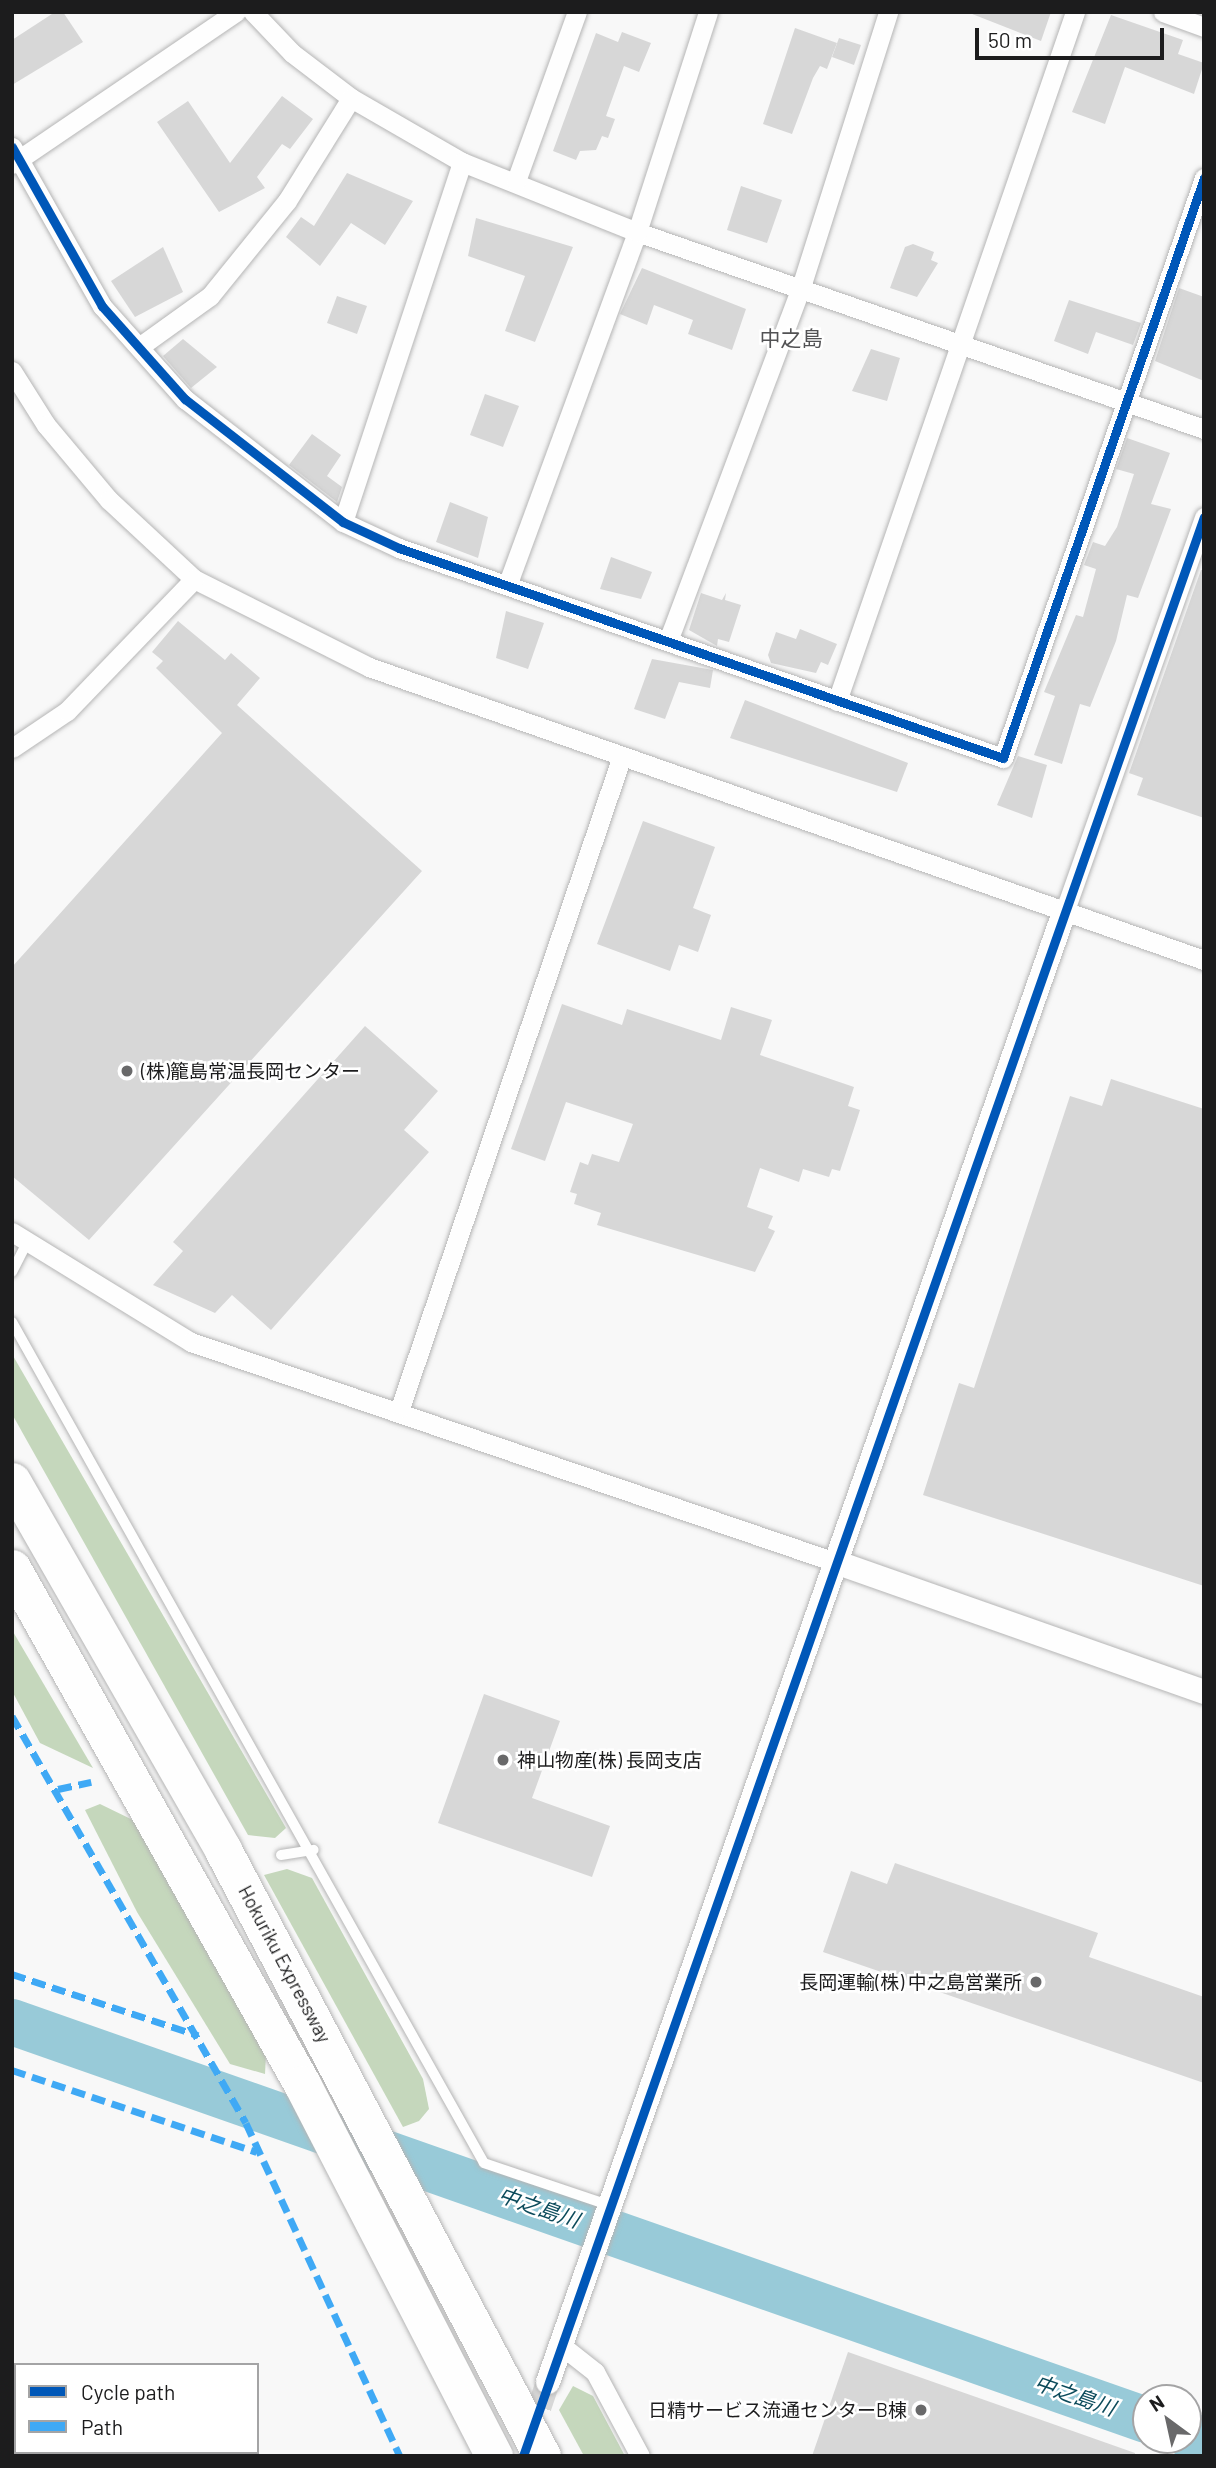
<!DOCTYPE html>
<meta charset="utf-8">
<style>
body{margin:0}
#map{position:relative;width:1216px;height:2468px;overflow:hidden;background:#f8f8f8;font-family:Barlow,"Noto Sans JP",sans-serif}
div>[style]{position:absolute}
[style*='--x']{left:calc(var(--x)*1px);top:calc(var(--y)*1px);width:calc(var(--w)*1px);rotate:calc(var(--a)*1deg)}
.forest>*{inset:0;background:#c5d7bc}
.river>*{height:46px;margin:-23px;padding:0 23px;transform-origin:23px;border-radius:23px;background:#98cad8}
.building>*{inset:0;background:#d7d7d7}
.tertiary-tunnel>*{height:24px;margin-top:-12px;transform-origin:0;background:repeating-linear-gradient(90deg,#d7d7d7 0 24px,transparent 0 36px)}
.roads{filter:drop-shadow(0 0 2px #b5b5b5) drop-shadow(0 0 2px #b5b5b5)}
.service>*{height:10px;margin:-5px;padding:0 5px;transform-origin:5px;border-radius:5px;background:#fefefe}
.minor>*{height:19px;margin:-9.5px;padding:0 9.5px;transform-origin:9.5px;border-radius:9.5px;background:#fefefe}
.tertiary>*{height:24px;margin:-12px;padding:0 12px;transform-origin:12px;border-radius:12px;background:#fefefe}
.motorway>*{height:37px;margin:-18.5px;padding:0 18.5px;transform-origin:18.5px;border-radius:18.5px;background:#fefefe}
.quiet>*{height:7px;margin-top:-3.5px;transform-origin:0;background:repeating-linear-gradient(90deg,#3fa9f5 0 14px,transparent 0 21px)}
.cycleway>*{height:9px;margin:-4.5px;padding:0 4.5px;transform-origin:4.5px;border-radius:4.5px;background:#0057b8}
.dots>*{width:19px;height:19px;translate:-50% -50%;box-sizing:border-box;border:4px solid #fff;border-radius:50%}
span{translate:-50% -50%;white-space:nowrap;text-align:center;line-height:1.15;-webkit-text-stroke:5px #fff;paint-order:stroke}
.poi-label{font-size:19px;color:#1c1c1d}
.left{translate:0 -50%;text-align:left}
.right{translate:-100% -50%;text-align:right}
.street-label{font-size:19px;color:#1c1c1d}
.neighbourhood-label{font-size:21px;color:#525254}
.water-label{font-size:21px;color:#0c4b5b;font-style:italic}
.frame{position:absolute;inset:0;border:14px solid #1c1c1d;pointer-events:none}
.legend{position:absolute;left:14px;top:2363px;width:245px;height:91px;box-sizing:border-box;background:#fff;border:2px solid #a4a4a5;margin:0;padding:9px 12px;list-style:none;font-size:21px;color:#1c1c1d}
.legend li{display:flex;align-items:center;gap:14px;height:35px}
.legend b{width:35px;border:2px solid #a4a4a5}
.north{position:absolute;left:1132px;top:2384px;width:70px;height:70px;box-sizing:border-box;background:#fff;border:2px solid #a4a4a5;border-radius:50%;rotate:327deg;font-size:19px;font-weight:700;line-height:28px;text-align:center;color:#1c1c1d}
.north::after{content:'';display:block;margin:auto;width:24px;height:32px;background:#69696a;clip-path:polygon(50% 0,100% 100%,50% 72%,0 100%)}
.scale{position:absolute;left:975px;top:28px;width:189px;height:32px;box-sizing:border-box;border:4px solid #1c1c1d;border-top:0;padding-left:9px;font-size:21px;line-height:24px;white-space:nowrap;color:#1c1c1d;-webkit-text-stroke:5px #fff;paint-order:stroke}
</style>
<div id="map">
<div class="forest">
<i style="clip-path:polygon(12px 1354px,286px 1828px,275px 1838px,248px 1835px,12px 1414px)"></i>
<i style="clip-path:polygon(12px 1630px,93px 1768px,40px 1743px,12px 1691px)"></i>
<i style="clip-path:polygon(100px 1804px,137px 1822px,266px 2054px,265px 2074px,230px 2064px,137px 1912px,85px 1810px)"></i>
<i style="clip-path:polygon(287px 1869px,312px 1878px,423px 2079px,429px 2109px,419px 2121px,403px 2127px,264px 1875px)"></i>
<i style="clip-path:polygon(573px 2386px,593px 2396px,625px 2456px,584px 2456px,559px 2410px)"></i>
</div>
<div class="river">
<i style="--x:12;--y:2022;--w:1202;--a:19.34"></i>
<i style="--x:1188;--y:2435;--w:17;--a:17"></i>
</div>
<div class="building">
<i style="clip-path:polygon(55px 12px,63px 12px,83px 42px,12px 85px,12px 40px)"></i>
<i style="clip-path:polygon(967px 12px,1051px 12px,1041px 41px)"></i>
<i style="clip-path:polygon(1111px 15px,1183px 40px,1178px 54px,1204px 63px,1194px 94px,1125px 67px,1105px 124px,1072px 112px)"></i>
<i style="clip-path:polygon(795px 28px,837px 43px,827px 69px,820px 66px,813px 78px,792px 134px,763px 124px)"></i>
<i style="clip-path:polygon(622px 32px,651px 43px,639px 72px,624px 66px,606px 116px,615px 119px,608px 138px,602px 136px,596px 150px,580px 151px,576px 160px,553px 151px,596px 33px,618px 42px)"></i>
<i style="clip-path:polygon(839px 38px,861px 45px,854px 65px,832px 57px)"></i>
<i style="clip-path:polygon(282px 96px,313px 119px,290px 149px,282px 144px,257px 177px,265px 188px,219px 212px,157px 122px,188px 101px,230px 163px)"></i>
<i style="clip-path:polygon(347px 173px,413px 201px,385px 245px,351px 223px,320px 266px,286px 237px,301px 217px,314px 226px)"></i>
<i style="clip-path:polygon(741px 186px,782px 200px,767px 243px,727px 230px)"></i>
<i style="clip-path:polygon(476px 218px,573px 247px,535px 342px,505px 331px,525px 276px,468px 256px)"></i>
<i style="clip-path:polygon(913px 244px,934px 252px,931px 260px,938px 263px,917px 297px,890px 288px,905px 247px)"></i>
<i style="clip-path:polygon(163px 247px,183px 292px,135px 317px,111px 281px)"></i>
<i style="clip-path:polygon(642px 268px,746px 309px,732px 350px,688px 334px,693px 320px,654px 305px,647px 325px,620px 314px)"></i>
<i style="clip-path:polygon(1179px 288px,1204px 297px,1204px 381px,1155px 361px)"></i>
<i style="clip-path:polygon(337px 296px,367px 306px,357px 334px,327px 323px)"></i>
<i style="clip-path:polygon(1069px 300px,1141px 323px,1133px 345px,1096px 332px,1088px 354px,1054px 341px)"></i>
<i style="clip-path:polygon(183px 339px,217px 367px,191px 388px,163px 356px)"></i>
<i style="clip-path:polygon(871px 349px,900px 358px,887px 401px,852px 391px)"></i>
<i style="clip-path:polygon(485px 394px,519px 406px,503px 447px,470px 435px)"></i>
<i style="clip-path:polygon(312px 434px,341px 455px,327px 476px,342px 487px,337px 502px,289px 465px)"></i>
<i style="clip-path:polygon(1127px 438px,1170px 453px,1151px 504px,1171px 509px,1138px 598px,1127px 595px,1116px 641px,1090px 707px,1080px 704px,1062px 764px,1034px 755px,1055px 696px,1044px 692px,1076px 615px,1083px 617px,1096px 569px,1084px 565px,1093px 542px,1105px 546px,1117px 527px,1134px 474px,1116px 469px)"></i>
<i style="clip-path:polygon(450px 502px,488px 517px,478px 558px,436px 542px)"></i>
<i style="clip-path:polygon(611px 557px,652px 572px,641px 599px,600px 589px)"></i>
<i style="clip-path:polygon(1201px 570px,1204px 570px,1204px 818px,1137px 795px,1143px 778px,1129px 773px)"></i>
<i style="clip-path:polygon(701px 593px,722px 600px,726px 593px,725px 600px,741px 605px,729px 642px,718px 639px,717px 646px,689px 630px)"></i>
<i style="clip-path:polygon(506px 611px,544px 623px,528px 669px,496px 658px)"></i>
<i style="clip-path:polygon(178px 621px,225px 660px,231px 653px,260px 678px,237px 705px,422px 871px,89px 1240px,12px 1176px,12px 967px,222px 733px,156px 668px,163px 661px,152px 652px)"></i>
<i style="clip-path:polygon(800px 629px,837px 644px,828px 665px,821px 662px,816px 673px,771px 663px,768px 655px,776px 632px,796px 639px)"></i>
<i style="clip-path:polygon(652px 659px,713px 670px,710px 688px,679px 682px,665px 719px,634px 709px)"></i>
<i style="clip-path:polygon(745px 700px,908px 763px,897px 792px,730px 738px)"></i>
<i style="clip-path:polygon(1018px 756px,1047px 765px,1032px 818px,997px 805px)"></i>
<i style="clip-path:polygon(643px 821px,715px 847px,693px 908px,711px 915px,698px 952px,679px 945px,670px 971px,597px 944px)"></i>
<i style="clip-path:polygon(562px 1004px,622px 1025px,627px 1009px,721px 1040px,731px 1007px,772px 1020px,760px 1055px,854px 1087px,848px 1106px,860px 1110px,840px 1171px,832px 1169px,829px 1177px,803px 1169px,799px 1182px,760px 1168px,747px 1207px,773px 1216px,768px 1228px,775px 1231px,755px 1272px,597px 1225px,601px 1213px,574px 1204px,577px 1194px,570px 1192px,580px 1162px,588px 1165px,592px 1154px,619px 1162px,633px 1124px,566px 1102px,545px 1161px,511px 1149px)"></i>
<i style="clip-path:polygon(365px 1026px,438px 1091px,404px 1130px,429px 1152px,271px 1330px,232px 1295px,215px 1313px,153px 1285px,183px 1251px,173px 1242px)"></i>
<i style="clip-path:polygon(1111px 1079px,1204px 1109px,1204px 1586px,923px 1495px,959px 1383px,974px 1388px,1070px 1096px,1102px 1106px)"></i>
<i style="clip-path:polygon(484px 1694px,560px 1721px,532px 1798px,610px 1826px,592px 1877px,438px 1823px)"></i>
<i style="clip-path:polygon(895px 1863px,1098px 1933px,1089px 1957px,1204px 1997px,1204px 2083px,823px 1952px,851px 1871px,887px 1884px)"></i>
<i style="clip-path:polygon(848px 2352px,1135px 2453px,1135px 2456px,812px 2456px)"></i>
</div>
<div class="tertiary-tunnel">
<i style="--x:528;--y:2441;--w:62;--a:-71.3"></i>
</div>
<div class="roads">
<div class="service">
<i style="--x:12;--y:1272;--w:31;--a:-63"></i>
<i style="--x:12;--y:1322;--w:964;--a:60.7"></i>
<i style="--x:484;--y:2163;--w:131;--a:18.7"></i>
<i style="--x:281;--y:1855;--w:33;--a:-9"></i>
</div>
<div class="minor">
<i style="--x:253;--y:12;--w:57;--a:46.4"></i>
<i style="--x:292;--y:53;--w:74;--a:37.3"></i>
<i style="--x:351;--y:98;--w:128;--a:30"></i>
<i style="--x:462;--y:162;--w:188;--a:21.8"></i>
<i style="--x:637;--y:232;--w:600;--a:19.16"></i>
<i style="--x:1163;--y:12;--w:44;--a:20.1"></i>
<i style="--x:12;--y:147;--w:183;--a:60.5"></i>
<i style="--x:102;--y:306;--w:125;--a:48.3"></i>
<i style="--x:185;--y:399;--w:200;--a:37.9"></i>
<i style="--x:343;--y:522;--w:62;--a:24.9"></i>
<i style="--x:399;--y:548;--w:639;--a:19.17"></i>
<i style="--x:1003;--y:758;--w:614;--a:-70.89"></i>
<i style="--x:12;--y:164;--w:271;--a:-34.2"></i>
<i style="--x:516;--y:181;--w:180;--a:-70.2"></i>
<i style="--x:139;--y:347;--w:87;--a:-35.7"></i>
<i style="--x:210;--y:296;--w:122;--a:-51"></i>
<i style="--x:287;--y:201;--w:121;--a:-58.1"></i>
<i style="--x:12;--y:371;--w:64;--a:57.8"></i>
<i style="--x:46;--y:425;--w:98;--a:50"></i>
<i style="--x:109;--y:500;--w:116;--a:42.9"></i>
<i style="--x:194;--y:579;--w:196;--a:26.7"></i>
<i style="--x:369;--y:667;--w:885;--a:19.34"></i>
<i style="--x:343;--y:522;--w:379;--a:-71.7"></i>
<i style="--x:508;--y:583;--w:374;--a:-69.8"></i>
<i style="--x:637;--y:232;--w:231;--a:-72.1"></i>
<i style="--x:668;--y:641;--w:378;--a:-69.4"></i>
<i style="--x:801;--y:287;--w:288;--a:-72.4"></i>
<i style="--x:837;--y:701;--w:729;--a:-70.94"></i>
<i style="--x:12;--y:748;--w:66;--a:-33.9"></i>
<i style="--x:67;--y:711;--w:183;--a:-46.1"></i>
<i style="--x:1065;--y:910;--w:417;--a:-70.5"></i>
<i style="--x:12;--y:1232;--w:210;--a:31.6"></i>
<i style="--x:191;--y:1342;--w:684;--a:18.86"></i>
<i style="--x:400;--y:1408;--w:689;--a:-71.2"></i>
<i style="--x:562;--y:2346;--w:42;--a:38.2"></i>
<i style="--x:595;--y:2372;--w:95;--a:61.8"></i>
<i style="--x:12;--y:2441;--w:4;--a:27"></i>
<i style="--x:36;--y:2452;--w:9;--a:27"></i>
</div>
<div class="tertiary">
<i style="--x:838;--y:1563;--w:388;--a:19.4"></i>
<i style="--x:548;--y:2382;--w:1560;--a:-70.65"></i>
</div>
<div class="motorway">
<i style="--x:12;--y:1481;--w:425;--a:60.2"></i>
<i style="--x:223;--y:1850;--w:685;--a:62.24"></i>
<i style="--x:12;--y:1568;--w:592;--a:60.66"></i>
<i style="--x:302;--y:2084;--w:419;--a:62.7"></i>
</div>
</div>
<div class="quiet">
<i style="--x:12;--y:1716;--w:469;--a:60.1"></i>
<i style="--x:246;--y:2123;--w:367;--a:65.2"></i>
<i style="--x:58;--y:1789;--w:34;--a:-12"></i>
<i style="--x:12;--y:1974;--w:196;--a:18.2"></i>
<i style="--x:12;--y:2070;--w:258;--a:18.5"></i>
</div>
<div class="cycleway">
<i style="--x:12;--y:147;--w:183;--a:60.5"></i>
<i style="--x:102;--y:306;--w:125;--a:48.3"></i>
<i style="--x:185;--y:399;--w:200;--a:37.9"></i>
<i style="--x:343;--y:522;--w:62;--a:24.9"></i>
<i style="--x:399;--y:548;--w:639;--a:19.17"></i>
<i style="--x:1003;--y:758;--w:614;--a:-70.89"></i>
<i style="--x:523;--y:2456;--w:2055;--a:-70.65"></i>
</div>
<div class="dots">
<i style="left:127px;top:1071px;background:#69696a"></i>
<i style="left:503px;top:1760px;background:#69696a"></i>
<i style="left:1036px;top:1982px;background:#69696a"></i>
<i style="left:921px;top:2410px;background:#69696a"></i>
</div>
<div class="poi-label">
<span class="left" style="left:141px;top:1071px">(株)籠島常温長岡センター</span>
<span class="left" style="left:517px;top:1760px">神山物産(株) 長岡支店</span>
<span class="right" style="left:1022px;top:1982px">長岡運輸(株) 中之島営業所</span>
<span class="right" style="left:907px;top:2410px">日精サービス流通センターB棟</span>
</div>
<div class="street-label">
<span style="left:285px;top:1964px;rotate:62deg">Hokuriku Expressway</span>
</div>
<div class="neighbourhood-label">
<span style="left:791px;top:338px">中之島</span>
</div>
<div class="water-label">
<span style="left:539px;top:2207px;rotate:19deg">中之島川</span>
<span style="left:1075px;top:2395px;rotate:19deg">中之島川</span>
</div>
<div class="frame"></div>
<ul class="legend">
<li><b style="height:9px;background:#0057b8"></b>Cycle path</li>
<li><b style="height:9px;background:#3fa9f5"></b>Path</li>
</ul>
<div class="north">N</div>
<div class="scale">50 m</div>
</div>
